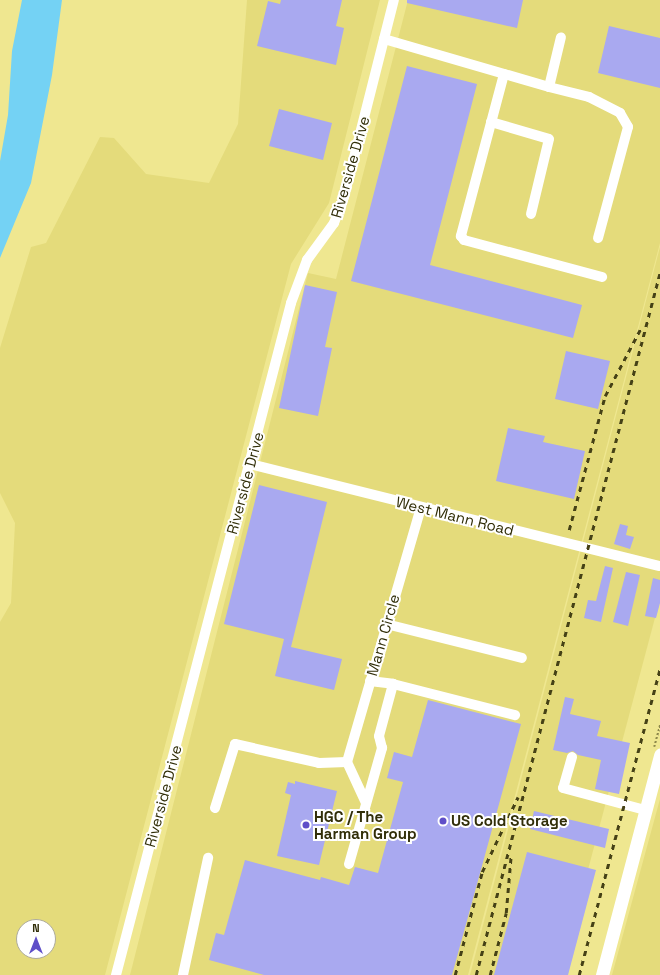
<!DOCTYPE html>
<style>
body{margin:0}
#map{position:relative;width:660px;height:975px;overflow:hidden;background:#efe790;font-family:"Space Grotesk",sans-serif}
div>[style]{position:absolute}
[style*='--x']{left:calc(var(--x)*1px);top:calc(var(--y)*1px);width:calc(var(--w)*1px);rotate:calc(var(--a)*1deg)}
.built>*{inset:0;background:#e4db7b}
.water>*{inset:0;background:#74d2f4}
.building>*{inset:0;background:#a9a9f0}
.path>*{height:1.5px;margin-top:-0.75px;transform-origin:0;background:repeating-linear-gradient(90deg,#8d884a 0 2px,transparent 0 4px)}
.minor>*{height:10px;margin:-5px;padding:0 5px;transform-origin:5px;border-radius:5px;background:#fff}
.major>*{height:13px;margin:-6.5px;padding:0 6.5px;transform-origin:6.5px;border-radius:6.5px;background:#fff}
.rail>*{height:2.5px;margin-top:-1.25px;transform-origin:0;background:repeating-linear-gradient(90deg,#454116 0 5px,transparent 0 10px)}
.dots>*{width:11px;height:11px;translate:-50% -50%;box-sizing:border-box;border:2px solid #fff;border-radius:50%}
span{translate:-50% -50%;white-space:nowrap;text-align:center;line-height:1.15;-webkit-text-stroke:4px #fff;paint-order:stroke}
.street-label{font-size:15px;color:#312e08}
.poi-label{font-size:15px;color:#312e08;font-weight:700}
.left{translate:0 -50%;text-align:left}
.north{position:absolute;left:16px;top:919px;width:40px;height:40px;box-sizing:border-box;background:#fff;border:1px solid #adab9c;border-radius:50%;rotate:0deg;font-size:11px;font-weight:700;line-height:16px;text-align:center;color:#312e08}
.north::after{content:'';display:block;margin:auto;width:14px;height:18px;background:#5f4fc8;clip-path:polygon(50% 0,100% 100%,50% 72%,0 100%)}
</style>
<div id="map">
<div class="built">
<i style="clip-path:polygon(evenodd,247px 0,380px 0,329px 203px,291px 264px,105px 975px,0 975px,0 622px,11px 603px,15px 523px,0 493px,0 348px,31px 247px,46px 243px,100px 137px,114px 138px,146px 174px,209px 183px,238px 124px,247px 0,24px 927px,48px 927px,48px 951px,24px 951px,24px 927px)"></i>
<i style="clip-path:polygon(408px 0,660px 0,660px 243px,468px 975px,130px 975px,308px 273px,336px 279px)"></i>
<i style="clip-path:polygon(660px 247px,660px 599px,560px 975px,470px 975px)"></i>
<i style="clip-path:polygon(660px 799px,660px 975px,612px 975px)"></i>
</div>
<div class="water">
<i style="clip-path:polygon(22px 0,62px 0,52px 75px,31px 183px,0 258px,0 161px,8px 115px,12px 51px)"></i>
</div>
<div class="building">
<i style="clip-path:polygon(281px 0,342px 0,336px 26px,344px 28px,336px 65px,257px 46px,268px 1px,280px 4px)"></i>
<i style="clip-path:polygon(407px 0,523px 0,517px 28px,407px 3px)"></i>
<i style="clip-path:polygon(609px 26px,660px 38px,660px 88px,598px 73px)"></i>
<i style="clip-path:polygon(407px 66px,477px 84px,430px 265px,582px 305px,573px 338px,351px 281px)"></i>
<i style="clip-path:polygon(279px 109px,332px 123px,323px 160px,269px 146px)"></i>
<i style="clip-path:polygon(305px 285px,337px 292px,325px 347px,332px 348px,318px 416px,279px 408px)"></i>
<i style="clip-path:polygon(566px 351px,610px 361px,598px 409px,555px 399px)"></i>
<i style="clip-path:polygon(508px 428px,545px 436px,543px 442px,585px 451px,574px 499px,496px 481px)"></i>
<i style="clip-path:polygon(259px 485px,327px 502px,291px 647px,342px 659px,334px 690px,275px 676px,284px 639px,224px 624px)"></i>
<i style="clip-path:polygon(620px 524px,628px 526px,626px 535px,634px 537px,630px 549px,614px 544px)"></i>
<i style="clip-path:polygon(605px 566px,613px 568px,601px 622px,584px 618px,588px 600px,596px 601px)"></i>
<i style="clip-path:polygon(626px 572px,640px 575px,628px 626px,613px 622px)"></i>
<i style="clip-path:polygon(653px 578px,660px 580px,660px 603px,656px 618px,645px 616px)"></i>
<i style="clip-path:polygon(565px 697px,574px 699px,570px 714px,601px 721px,597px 736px,630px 743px,619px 794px,595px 789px,601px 760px,578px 755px,573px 751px,567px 753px,553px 750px)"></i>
<i style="clip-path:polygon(428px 700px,521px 724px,452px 975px,264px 975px,209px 960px,216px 933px,224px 935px,245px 860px,320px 880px,321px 877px,349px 885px,355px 867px,378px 873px,403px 782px,387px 778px,394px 752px,412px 757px)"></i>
<i style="clip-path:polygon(295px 781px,337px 791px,319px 865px,277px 856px,291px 795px,285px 793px,288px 782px,295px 784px)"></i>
<i style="clip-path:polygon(534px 811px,609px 829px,605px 848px,530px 829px)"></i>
<i style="clip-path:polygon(527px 852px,596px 870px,568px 975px,494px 975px)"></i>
</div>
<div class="path">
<i style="--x:654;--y:747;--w:24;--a:-75"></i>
</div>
<div class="minor">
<i style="--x:384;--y:39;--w:172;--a:16.2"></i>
<i style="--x:549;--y:87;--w:51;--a:-76.5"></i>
<i style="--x:504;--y:74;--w:168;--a:104.9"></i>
<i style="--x:461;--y:236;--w:5;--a:53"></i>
<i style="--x:464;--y:240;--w:143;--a:15"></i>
<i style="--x:549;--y:87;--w:41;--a:14"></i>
<i style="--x:589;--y:97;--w:35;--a:27"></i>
<i style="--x:620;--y:113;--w:16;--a:60"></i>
<i style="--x:628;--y:127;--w:115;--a:105.1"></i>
<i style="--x:491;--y:122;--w:60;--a:16.3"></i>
<i style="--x:549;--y:139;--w:77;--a:103.5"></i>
<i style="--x:250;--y:464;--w:422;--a:14"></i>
<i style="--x:386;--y:624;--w:140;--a:14"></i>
<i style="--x:370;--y:681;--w:23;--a:7"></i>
<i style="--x:393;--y:684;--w:126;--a:14.3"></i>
<i style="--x:572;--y:757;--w:32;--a:106"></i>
<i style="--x:563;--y:788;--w:85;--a:15"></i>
<i style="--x:347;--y:762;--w:265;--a:-73.8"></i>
<i style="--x:347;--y:762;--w:45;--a:65.1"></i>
<i style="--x:215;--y:808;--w:67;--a:-72.6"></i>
<i style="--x:235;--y:744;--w:86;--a:12.7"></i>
<i style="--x:319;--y:763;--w:28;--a:-2"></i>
<i style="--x:349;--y:864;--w:121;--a:-74.1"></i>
<i style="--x:382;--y:748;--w:12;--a:-104"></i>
<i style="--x:379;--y:736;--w:54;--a:-74.9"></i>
<i style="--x:116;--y:975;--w:694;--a:-75.4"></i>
<i style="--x:291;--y:303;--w:46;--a:-69.6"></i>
<i style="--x:307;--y:260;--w:46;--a:-53.9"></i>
<i style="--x:334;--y:223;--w:28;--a:-69"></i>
<i style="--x:344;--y:197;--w:203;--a:-75.8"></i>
<i style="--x:183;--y:975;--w:120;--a:-77.9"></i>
</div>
<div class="major">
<i style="--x:602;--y:975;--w:228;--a:-75.2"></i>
</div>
<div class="rail">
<i style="--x:569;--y:530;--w:139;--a:-75"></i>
<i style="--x:605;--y:396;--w:77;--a:-62.1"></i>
<i style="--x:455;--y:975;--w:106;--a:-75.3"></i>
<i style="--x:482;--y:872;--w:83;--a:-64.4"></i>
<i style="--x:476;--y:975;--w:727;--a:-75.33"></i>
<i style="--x:490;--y:975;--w:64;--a:-75.5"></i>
<i style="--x:506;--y:913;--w:58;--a:-85.1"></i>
<i style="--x:579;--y:975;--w:318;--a:-75.2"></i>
</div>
<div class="dots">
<i style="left:443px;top:821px;background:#5f4fc8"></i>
<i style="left:306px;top:825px;background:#5f4fc8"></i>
</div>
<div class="street-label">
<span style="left:350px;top:167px;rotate:-74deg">Riverside Drive</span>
<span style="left:245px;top:483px;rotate:-75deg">Riverside Drive</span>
<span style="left:455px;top:516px;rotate:14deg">West Mann Road</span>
<span style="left:383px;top:635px;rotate:-74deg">Mann Circle</span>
<span style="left:163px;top:796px;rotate:-75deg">Riverside Drive</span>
</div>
<div class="poi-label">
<span class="left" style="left:314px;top:825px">HGC / The<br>Harman Group</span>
<span class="left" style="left:451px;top:821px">US Cold Storage</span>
</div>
<div class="north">N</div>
</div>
